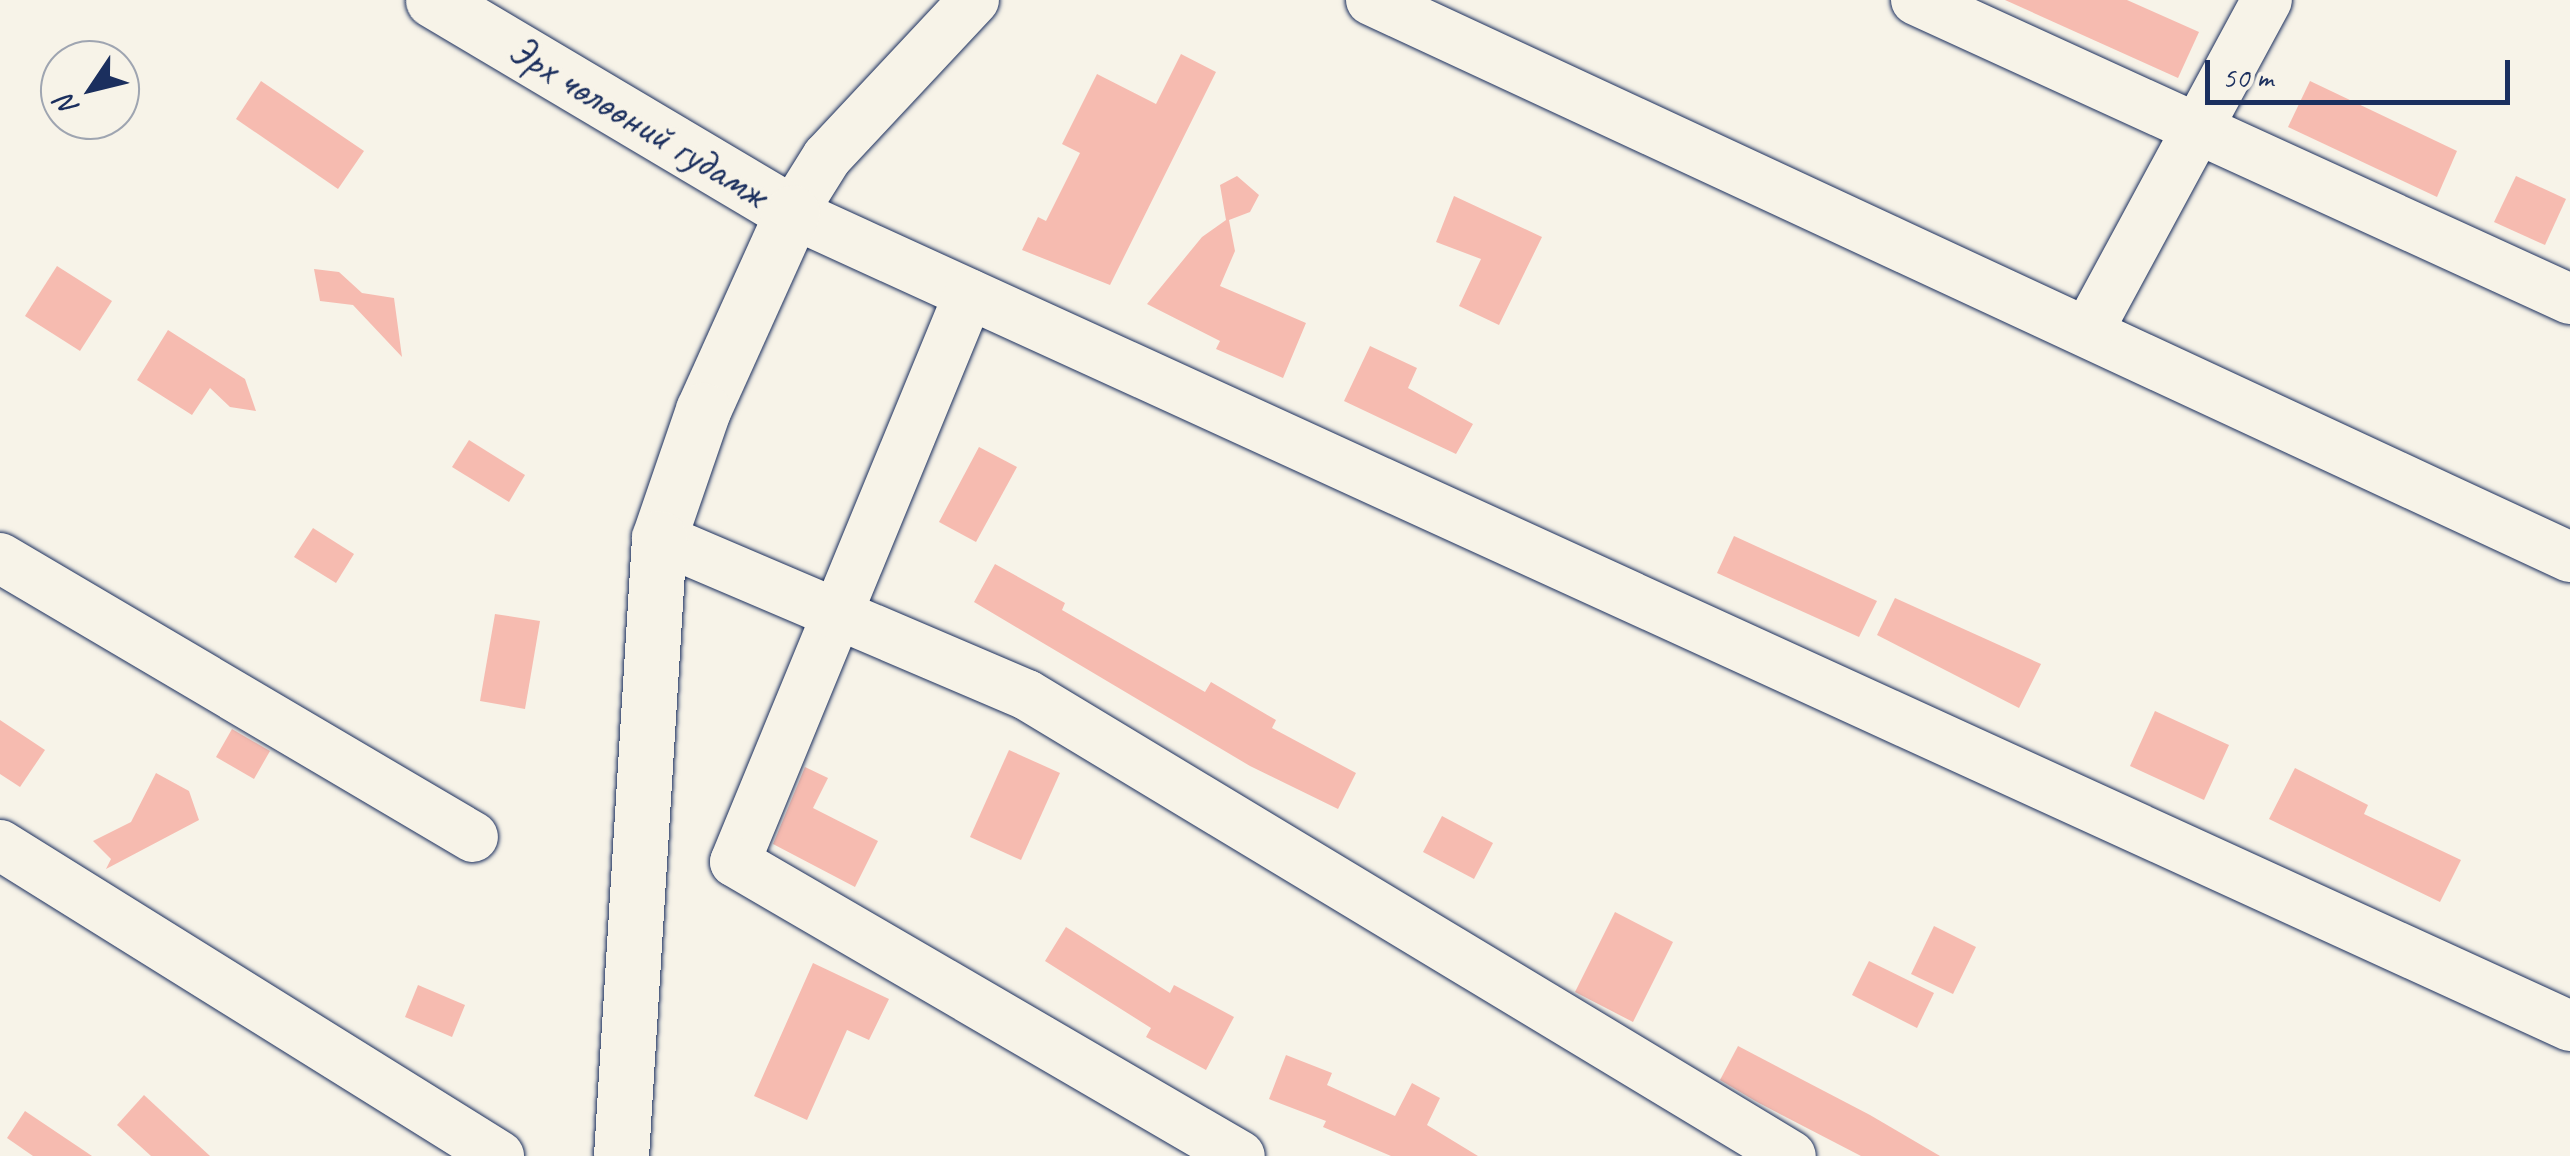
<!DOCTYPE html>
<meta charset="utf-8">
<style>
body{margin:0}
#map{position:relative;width:2570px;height:1156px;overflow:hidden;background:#f7f3e8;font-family:Caveat,sans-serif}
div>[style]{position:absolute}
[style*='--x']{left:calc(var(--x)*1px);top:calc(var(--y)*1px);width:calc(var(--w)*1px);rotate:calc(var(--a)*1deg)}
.building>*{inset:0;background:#f6bbb0}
.roads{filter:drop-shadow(0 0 2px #1b2f5e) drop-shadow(0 0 2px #1b2f5e)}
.minor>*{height:50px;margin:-25px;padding:0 25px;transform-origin:25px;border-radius:25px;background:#f7f3e8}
.major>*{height:55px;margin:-27.5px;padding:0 27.5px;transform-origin:27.5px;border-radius:27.5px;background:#f7f3e8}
span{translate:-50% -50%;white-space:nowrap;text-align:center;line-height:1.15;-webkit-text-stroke:8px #f7f3e8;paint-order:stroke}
.street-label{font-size:42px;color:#1b2f5e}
.north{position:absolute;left:40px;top:40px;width:100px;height:100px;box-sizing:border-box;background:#f7f3e8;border:2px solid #9fa5b1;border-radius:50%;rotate:235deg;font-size:28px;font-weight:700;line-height:40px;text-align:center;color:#1b2f5e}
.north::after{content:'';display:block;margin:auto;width:35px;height:45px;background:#1b2f5e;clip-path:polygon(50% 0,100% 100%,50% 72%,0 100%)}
.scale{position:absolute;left:2205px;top:60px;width:305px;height:45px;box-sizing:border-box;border:5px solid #1b2f5e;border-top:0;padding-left:12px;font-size:30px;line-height:35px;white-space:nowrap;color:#1b2f5e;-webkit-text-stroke:8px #f7f3e8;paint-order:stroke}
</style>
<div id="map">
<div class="building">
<i style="clip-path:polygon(2005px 0,2127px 0,2199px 32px,2178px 78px)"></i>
<i style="clip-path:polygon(1181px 54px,1216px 72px,1110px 285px,1022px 250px,1038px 217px,1046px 221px,1080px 153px,1062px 144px,1097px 74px,1156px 104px)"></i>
<i style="clip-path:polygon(261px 81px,364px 151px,338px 189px,236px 119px)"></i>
<i style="clip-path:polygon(2310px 81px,2457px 151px,2437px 197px,2288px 127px)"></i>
<i style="clip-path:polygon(1237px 176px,1259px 195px,1250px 212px,1229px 220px,1235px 251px,1220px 286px,1306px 323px,1283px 378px,1216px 349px,1220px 341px,1147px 304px,1202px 237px,1226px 220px,1220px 185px)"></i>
<i style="clip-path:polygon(2516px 176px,2566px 199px,2545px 245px,2494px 222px)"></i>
<i style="clip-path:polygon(1454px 196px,1542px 237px,1499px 325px,1459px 306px,1481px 259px,1436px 242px)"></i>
<i style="clip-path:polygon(57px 266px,112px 301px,80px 351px,25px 316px)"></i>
<i style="clip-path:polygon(314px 269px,339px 272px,362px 293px,394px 298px,402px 357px,353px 305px,320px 301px)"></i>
<i style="clip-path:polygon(168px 330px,245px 379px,256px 411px,230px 407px,210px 388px,192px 415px,137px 380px)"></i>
<i style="clip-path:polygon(1370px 346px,1417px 368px,1408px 388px,1473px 424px,1456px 454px,1344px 401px)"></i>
<i style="clip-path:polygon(469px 440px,525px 475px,509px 502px,452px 467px)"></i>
<i style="clip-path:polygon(979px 447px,1017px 467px,976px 542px,939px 522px)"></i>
<i style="clip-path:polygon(313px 528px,354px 554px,336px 583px,294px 557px)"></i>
<i style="clip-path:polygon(1734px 536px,1877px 601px,1859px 637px,1717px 573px)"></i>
<i style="clip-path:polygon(995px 564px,1065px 603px,1062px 610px,1205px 692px,1211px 682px,1276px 720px,1272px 728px,1356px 773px,1338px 809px,1250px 766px,974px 602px)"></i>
<i style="clip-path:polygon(1895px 598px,2041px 664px,2019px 708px,1877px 635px)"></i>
<i style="clip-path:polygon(495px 614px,540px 621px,525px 709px,480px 701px)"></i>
<i style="clip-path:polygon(2155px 711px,2229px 745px,2204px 800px,2130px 766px)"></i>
<i style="clip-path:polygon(0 720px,45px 750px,20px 787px,0 774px)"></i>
<i style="clip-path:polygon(232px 729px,270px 751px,254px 779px,216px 757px)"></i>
<i style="clip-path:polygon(1009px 750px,1060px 773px,1021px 860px,970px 837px)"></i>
<i style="clip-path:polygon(805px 767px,828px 778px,813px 808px,878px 841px,855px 887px,773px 844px)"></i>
<i style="clip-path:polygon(2295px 768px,2368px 805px,2364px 814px,2461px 860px,2440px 902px,2269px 819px)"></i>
<i style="clip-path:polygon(156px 773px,189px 791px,199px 820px,106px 869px,111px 859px,93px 841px,131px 822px)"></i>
<i style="clip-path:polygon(1442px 816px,1493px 843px,1474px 879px,1423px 852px)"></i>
<i style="clip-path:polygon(1615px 912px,1673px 942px,1633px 1022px,1575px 992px)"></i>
<i style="clip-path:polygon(1934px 926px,1976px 947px,1953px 994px,1911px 974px)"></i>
<i style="clip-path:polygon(1066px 927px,1170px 993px,1174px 985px,1234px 1017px,1206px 1070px,1146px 1037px,1151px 1028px,1045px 961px)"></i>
<i style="clip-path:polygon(1869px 961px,1934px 993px,1917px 1028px,1852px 995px)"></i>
<i style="clip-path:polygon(813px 963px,889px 999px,869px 1040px,847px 1030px,807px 1120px,754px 1096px)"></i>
<i style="clip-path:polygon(418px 985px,465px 1005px,452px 1037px,405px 1017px)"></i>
<i style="clip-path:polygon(1738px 1046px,1870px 1115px,1940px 1156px,1861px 1156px,1757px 1102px,1720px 1080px)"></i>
<i style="clip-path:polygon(1286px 1055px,1332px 1073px,1327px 1085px,1395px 1116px,1412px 1083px,1440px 1098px,1427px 1125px,1478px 1156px,1391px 1156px,1323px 1127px,1326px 1121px,1269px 1099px)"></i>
<i style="clip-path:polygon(144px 1095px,210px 1156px,151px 1156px,117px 1125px)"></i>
<i style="clip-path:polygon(25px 1111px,92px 1156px,33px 1156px,7px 1138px)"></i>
</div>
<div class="roads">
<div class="minor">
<i style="--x:974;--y:0;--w:215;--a:133.1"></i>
<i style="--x:827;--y:157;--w:66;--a:122"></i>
<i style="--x:792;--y:213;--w:1955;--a:24.57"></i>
<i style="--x:1371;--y:0;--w:1322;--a:24.92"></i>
<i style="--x:1916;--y:0;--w:719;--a:24.57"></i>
<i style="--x:969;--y:294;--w:614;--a:112.39"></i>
<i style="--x:735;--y:862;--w:584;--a:30.21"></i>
<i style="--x:2088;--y:331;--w:376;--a:-61.6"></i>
<i style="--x:659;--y:538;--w:400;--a:23.1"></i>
<i style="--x:1027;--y:695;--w:892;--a:31.11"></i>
<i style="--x:0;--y:558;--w:549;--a:30.53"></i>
<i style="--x:0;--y:845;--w:588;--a:31.93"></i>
</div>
<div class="major">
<i style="--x:433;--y:0;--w:417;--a:30.7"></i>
<i style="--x:792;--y:213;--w:216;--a:114.3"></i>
<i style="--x:703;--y:410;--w:135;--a:109"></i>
<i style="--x:659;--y:538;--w:619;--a:93.52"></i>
</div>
</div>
<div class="street-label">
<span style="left:638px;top:122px;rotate:31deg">Эрх чөлөөний гудамж</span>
</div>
<div class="north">N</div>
<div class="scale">50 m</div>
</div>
